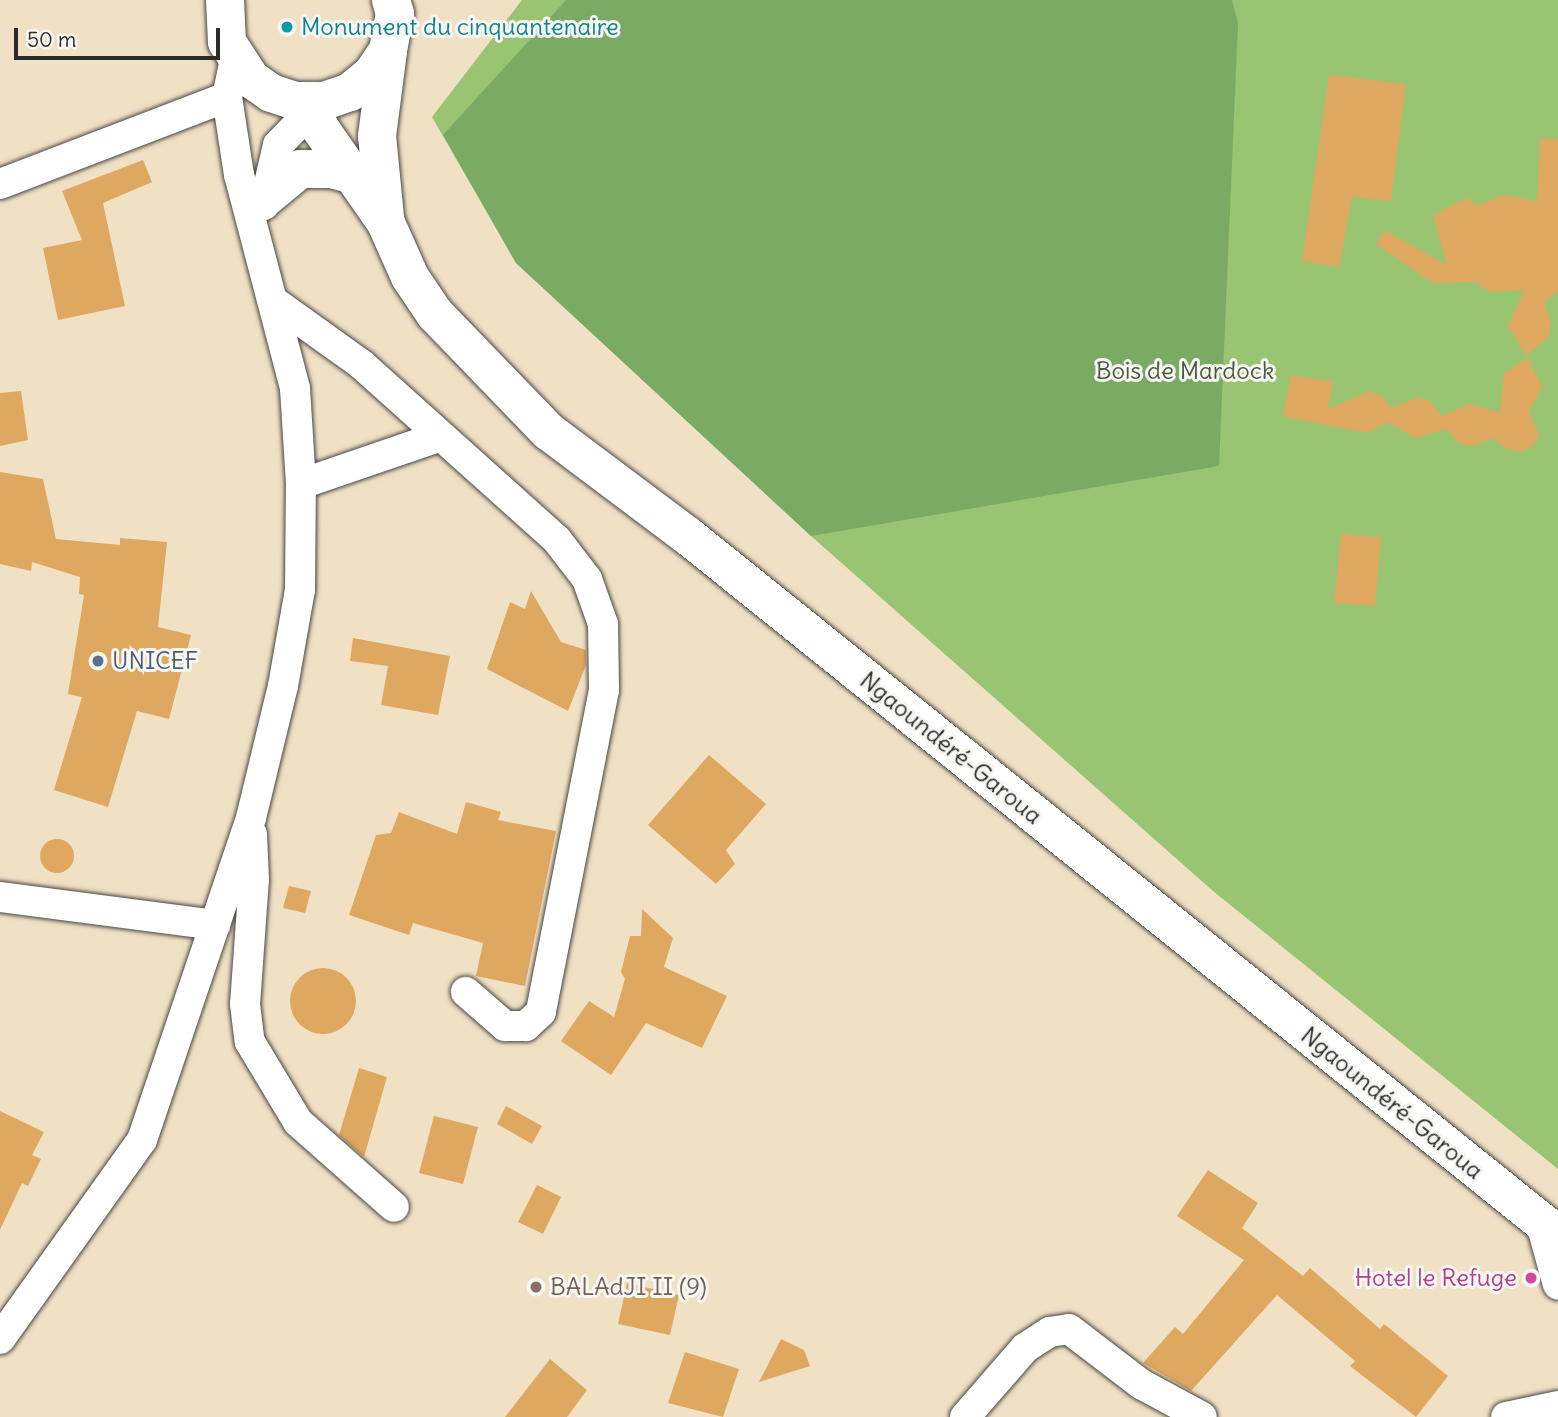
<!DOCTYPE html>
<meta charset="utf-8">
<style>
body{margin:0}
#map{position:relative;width:1558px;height:1417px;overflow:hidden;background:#f0e1c5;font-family:Delius,sans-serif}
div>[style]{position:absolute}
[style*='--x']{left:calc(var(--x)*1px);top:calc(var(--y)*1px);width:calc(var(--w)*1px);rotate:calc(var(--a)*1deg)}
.green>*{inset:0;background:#99c471}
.forest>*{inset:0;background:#7aaa63}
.building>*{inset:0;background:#dea861}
.round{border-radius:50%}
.roads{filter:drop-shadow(0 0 2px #494642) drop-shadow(0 0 2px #494642)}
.minor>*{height:30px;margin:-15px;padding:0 15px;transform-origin:15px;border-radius:15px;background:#fff}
.trunk>*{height:38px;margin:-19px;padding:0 19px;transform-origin:19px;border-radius:19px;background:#fff}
.dots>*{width:19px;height:19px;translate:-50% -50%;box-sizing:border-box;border:4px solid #f6f6f2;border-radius:50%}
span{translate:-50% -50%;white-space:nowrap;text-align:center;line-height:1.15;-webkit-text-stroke:6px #f6f6f2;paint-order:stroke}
.culture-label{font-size:24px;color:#0d838f}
.left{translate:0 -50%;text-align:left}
.park-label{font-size:24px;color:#4c5940}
.service-label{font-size:24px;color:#4e5e75}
.street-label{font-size:24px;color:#2b2b2b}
.hotel-label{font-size:24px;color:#b23c85}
.right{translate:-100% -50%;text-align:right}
.education-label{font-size:24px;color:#785e54}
.scale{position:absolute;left:14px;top:28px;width:206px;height:32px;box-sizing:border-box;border:4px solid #2b2b2b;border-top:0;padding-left:9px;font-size:21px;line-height:24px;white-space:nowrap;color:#2b2b2b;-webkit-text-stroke:5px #f6f6f2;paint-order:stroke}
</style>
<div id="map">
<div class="green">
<i style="clip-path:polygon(522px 0,1558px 0,1558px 1169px,1213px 891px,811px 536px,516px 263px,432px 117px)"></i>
</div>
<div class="forest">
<i style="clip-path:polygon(566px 0,1232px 0,1238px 23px,1219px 466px,811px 536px,516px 263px,443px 135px)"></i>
</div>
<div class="building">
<i style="clip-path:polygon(1329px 75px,1406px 84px,1391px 201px,1352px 197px,1339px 267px,1302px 261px)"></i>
<i style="clip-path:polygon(1540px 139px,1558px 139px,1558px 291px,1544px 302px,1551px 323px,1549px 336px,1526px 356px,1510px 328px,1506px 331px,1524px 290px,1491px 292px,1475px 282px,1433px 283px,1376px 244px,1384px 230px,1447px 265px,1433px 215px,1469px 197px,1476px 206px,1503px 195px,1537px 201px)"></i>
<i style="clip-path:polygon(143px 160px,152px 182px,103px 203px,125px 306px,58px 320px,43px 248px,82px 240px,62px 191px)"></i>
<i style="clip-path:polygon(1528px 358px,1542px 387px,1529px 412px,1539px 434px,1534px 445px,1523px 451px,1509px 450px,1492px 438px,1473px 446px,1460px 444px,1446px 429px,1415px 438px,1388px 422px,1366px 433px,1283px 416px,1291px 375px,1333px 382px,1328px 409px,1369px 391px,1382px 396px,1391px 408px,1419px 397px,1431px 402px,1442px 416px,1469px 404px,1500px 412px,1504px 373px)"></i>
<i style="clip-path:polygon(21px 391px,28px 440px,0 446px,0 393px)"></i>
<i style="clip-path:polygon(0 472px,43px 479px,56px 539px,120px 545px,120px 538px,167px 542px,158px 627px,191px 635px,169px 719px,137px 711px,108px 807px,54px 790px,82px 697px,68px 694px,84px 595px,79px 594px,80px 577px,32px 562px,31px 571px,0 564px)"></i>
<i style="clip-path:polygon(1341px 534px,1381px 537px,1375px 606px,1334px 603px)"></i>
<i style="clip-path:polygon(531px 591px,561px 642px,586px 650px,586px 665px,568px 711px,487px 669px,510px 602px,525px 609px)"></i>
<i style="clip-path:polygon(353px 638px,450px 656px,438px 715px,381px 705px,388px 666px,350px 661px)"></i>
<i style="clip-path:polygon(709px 755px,766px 804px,726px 850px,735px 864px,716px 884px,648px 825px)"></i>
<i style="clip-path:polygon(466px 802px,501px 812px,498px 820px,556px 831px,525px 986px,476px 976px,483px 943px,413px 923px,409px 935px,349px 915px,376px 835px,391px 833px,399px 812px,457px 834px)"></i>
<i class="round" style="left:40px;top:839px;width:34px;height:34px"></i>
<i style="clip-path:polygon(289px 886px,311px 891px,305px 913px,283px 908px)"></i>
<i style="clip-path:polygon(642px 909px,673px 938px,664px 967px,727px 996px,702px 1048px,646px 1023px,611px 1075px,561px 1041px,589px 1001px,614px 1017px,625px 979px,621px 972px,630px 936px,641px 936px)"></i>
<i class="round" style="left:290px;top:968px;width:66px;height:66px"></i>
<i style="clip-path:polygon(359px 1068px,387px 1077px,364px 1157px,339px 1135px)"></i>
<i style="clip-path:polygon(506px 1106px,542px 1126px,532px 1144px,497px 1124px)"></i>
<i style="clip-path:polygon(0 1111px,44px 1132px,32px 1155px,41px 1159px,28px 1186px,22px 1183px,0 1230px)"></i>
<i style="clip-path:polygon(434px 1116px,478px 1127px,463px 1184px,419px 1173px)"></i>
<i style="clip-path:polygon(1208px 1170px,1258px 1203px,1242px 1228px,1303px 1276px,1310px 1268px,1380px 1329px,1384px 1324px,1448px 1376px,1416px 1417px,1350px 1366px,1355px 1361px,1277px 1295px,1191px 1391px,1143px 1363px,1175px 1327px,1183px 1334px,1244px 1260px,1177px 1216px)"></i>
<i style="clip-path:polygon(537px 1185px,561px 1197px,543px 1234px,518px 1222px)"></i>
<i style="clip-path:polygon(627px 1283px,679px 1295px,670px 1335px,618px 1324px)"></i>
<i style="clip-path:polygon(781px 1339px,804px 1350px,810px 1366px,759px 1382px)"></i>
<i style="clip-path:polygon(685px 1352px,739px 1369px,723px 1417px,668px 1403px)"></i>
<i style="clip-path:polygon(550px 1359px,587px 1390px,567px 1417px,505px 1417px)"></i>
</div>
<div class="roads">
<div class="minor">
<i style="--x:0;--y:184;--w:243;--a:-21"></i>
<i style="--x:264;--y:205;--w:62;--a:-76.9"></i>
<i style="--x:278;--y:145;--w:42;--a:-46"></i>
<i style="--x:273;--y:301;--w:108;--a:35.6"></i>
<i style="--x:361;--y:364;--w:263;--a:41.9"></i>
<i style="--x:557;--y:540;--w:49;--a:52.4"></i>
<i style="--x:587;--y:579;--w:48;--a:70.4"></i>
<i style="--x:603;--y:624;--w:66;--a:89.1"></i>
<i style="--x:604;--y:690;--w:328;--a:101.1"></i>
<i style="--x:541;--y:1012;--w:21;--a:137"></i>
<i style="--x:526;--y:1026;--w:21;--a:180"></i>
<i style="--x:505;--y:1026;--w:52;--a:-138.9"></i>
<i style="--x:301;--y:484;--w:145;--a:-18.9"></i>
<i style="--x:252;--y:834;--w:45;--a:87.5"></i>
<i style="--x:254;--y:879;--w:125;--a:94.1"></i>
<i style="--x:245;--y:1004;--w:38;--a:83"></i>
<i style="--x:250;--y:1042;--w:93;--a:59"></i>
<i style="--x:298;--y:1122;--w:128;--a:41.5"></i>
<i style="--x:0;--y:897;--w:217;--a:7.4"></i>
<i style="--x:1540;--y:1220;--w:67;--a:74.5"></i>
<i style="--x:0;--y:1339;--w:244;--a:-54.5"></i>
<i style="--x:142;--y:1140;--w:340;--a:-71.3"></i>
<i style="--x:251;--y:818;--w:136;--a:-76.4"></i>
<i style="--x:283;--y:686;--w:97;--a:-80"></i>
<i style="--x:300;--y:590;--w:106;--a:-89.5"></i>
<i style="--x:301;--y:484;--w:96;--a:-93.6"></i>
<i style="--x:295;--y:388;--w:220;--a:-104.7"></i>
<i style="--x:239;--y:175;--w:79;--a:-98.7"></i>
<i style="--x:227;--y:97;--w:38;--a:-78"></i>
<i style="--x:965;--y:1417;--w:91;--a:-49"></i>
<i style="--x:1025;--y:1348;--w:30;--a:-33"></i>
<i style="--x:1050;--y:1332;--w:19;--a:-9"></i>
<i style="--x:1069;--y:1329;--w:91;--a:37.4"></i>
<i style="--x:1141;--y:1384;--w:69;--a:28.4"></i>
<i style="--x:1506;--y:1417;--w:53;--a:-11.9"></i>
</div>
<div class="trunk">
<i style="--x:225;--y:0;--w:42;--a:87.3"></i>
<i style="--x:227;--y:42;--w:44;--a:57"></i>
<i style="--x:251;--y:79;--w:24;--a:35"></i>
<i style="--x:271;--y:93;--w:25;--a:18"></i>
<i style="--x:295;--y:101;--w:29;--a:0"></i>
<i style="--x:324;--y:101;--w:28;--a:-19"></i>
<i style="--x:350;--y:92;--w:28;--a:-39"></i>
<i style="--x:372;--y:74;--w:29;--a:-56"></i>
<i style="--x:388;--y:50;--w:37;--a:-79"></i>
<i style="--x:395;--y:14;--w:15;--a:-106"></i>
<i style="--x:295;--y:101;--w:37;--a:47"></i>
<i style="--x:320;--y:128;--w:116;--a:55.2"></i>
<i style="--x:386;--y:223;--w:59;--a:66"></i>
<i style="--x:410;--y:277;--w:45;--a:56"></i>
<i style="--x:435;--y:314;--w:163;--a:46"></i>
<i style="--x:548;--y:431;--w:175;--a:36.9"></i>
<i style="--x:688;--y:536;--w:1116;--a:38.78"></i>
<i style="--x:265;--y:198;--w:45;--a:-39.6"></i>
<i style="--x:300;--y:169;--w:31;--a:0"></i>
<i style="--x:331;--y:169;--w:24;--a:15"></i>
<i style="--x:385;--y:217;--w:81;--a:-95.6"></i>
<i style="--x:377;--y:136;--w:86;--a:-82.6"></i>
</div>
</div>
<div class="dots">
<i style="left:287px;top:27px;background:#0f9aa8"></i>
<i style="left:98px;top:661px;background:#5c6f8a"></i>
<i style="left:1531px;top:1278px;background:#d1479c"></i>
<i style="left:536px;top:1287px;background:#8d6e63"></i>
</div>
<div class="culture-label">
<span class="left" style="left:301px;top:27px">Monument du cinquantenaire</span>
</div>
<div class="park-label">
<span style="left:1185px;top:371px">Bois de Mardock</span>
</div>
<div class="service-label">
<span class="left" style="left:112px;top:661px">UNICEF</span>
</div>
<div class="street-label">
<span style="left:951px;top:748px;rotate:39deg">Ngaoundéré-Garoua</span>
<span style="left:1392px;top:1103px;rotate:39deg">Ngaoundéré-Garoua</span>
</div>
<div class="hotel-label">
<span class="right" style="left:1517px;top:1278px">Hotel le Refuge</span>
</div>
<div class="education-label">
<span class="left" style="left:550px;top:1287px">BALAdJI II (9)</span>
</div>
<div class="scale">50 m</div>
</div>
